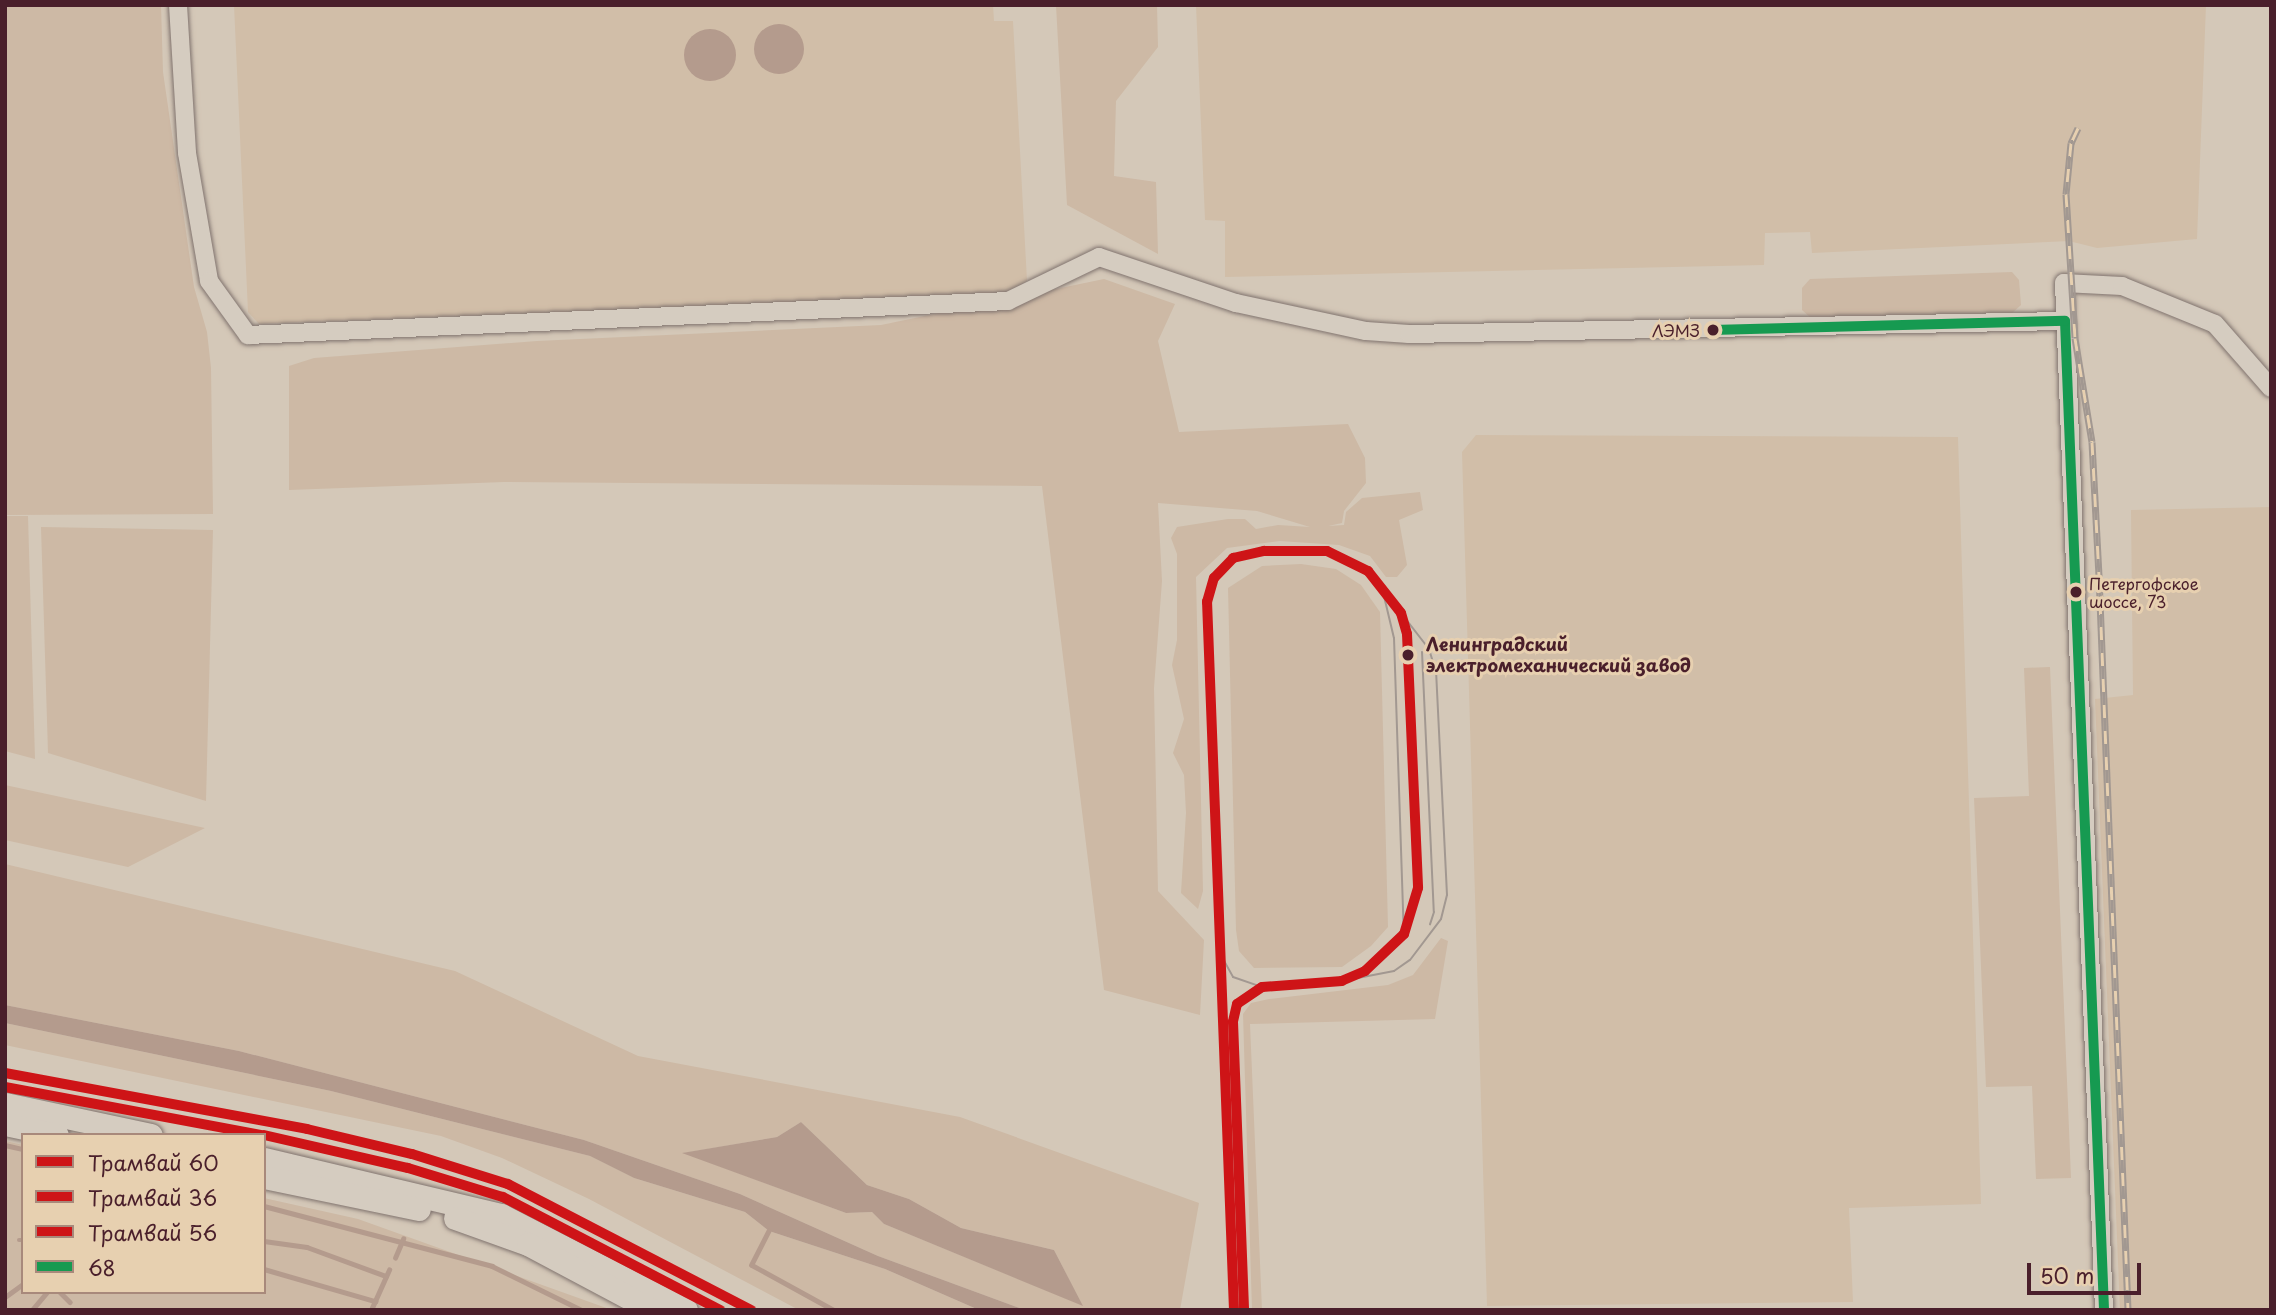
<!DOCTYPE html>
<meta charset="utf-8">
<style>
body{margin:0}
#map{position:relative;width:2276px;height:1315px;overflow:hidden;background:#d4c8b8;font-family:"Playpen Sans",sans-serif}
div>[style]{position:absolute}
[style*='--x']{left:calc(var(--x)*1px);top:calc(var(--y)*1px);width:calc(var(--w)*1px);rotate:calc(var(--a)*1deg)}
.built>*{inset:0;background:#d1bea8}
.green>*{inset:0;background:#cdb9a5}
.water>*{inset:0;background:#b49b8d}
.round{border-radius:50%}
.stream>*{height:4.5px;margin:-2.25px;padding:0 2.25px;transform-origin:2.25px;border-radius:2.25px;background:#b49b8d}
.roads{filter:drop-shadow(0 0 2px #80736e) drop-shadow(0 0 2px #80736e)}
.minor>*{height:18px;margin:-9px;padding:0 9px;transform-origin:9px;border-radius:9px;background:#d5ccc0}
.major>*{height:23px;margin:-11.5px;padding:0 11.5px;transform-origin:11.5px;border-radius:11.5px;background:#d5ccc0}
.tram>*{height:2px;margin:-1px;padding:0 1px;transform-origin:1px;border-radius:1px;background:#a29891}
.rail>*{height:7px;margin-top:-3.5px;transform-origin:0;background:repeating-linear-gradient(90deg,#e7d0b0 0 13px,#a29891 0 26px);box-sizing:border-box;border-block:2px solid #a29891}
.bus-1>*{height:10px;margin:-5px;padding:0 5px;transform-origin:5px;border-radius:5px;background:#169a51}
.tram-1>*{height:10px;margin:-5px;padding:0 5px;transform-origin:5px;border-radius:5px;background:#ce1417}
.tram-2>*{height:10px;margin:-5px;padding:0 5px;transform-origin:5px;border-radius:5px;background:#ce1417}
.tram-3>*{height:10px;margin:-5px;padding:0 5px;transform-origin:5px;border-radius:5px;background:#ce1417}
.dots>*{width:19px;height:19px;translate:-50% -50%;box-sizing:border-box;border:4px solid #e7d0b0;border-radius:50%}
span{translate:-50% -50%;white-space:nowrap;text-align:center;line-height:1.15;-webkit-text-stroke:6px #e7d0b0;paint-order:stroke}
.bus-label{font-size:16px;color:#4a1f2b}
.right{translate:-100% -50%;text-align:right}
.left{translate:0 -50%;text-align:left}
.stop-label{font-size:18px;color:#4a1f2b;font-weight:700}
.frame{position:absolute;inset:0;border:7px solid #4a1f2b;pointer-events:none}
.legend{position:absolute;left:21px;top:1133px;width:245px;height:161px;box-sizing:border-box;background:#e7d0b0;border:2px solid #a8897b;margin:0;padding:9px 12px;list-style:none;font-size:21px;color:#4a1f2b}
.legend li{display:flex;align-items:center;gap:14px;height:35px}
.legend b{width:35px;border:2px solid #a8897b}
.scale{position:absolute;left:2027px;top:1263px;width:114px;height:32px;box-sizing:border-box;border:4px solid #4a1f2b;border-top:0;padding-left:9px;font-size:21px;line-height:24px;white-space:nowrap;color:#4a1f2b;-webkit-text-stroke:5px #e7d0b0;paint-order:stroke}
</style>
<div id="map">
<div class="built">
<i style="clip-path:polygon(234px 5px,993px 5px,994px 21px,1013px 21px,1027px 281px,1005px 295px,259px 324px,248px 312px)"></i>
<i style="clip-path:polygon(1196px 5px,2206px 5px,2197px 239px,2097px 248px,2069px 241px,1812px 253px,1810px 232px,1765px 233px,1764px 265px,1225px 277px,1225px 221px,1205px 220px)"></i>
<i style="clip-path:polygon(1476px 435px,1958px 437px,1981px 1204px,1849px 1208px,1853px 1302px,1487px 1306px,1462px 452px)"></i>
<i style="clip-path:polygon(2271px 507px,2271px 1310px,2120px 1310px,2095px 699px,2133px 695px,2131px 510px)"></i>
</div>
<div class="green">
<i style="clip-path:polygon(5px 5px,161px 5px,163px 72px,194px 287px,207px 332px,211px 368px,213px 514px,5px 515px)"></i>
<i style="clip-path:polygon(1056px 5px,1157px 5px,1158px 47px,1116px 101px,1114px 176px,1156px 182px,1158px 254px,1067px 205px)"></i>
<i style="clip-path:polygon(2012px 272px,2019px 280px,2021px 305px,2012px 313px,1811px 318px,1802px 310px,1802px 288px,1810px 279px)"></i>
<i style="clip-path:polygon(1104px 279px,1175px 304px,1158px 341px,1179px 432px,1348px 424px,1365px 458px,1366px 483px,1344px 511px,1342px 523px,1328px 526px,1344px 525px,1346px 512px,1362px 498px,1420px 492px,1423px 510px,1399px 520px,1407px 565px,1397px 577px,1386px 577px,1370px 556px,1339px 545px,1280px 541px,1227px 548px,1196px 577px,1203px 891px,1198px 909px,1181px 893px,1186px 813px,1184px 775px,1173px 753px,1184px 719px,1172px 665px,1177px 640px,1177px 554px,1171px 538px,1177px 527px,1228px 519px,1245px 519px,1256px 529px,1278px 525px,1310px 527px,1257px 511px,1158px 503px,1162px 581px,1154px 688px,1158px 891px,1204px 940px,1200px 1015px,1104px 990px,1042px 486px,504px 482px,289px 490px,289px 366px,314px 358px,537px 341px,881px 325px)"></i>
<i style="clip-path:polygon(5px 516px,28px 516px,35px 759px,5px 751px)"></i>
<i style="clip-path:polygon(41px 527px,213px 530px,206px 801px,48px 753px)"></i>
<i style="clip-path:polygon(1301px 564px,1336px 569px,1361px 585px,1380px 612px,1388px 927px,1371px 946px,1342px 967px,1254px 968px,1239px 951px,1236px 930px,1228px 588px,1262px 566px)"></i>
<i style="clip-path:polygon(2050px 667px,2071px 1178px,2036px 1179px,2032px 1086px,1986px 1087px,1974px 798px,2029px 796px,2024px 668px)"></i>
<i style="clip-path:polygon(5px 785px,205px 828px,128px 867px,5px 840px)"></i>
<i style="clip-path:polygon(evenodd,5px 864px,455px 971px,638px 1056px,960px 1117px,1199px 1203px,1180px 1310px,1025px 1310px,878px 1256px,740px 1194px,584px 1140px,239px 1051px,5px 1005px,5px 864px,801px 1122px,867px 1185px,909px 1199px,961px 1228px,1054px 1250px,1082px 1305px,884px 1224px,872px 1212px,846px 1213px,684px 1153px,777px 1137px,801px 1122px)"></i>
<i style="clip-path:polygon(1441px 938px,1448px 941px,1435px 1019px,1250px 1024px,1262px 1310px,1252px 1310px,1243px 1014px,1251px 1003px,1269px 999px,1388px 985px,1413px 975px)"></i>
<i style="clip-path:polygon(5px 1023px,331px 1091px,590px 1156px,634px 1178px,745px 1212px,769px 1231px,885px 1269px,979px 1310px,799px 1310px,589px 1199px,502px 1158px,441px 1136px,5px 1045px)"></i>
<i style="clip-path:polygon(5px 1141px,23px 1145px,23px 1292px,264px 1292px,264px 1198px,358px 1219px,612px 1310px,5px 1310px)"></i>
</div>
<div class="water">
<i class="round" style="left:754px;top:24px;width:50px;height:50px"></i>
<i class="round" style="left:684px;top:29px;width:52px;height:52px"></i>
<i style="clip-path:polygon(5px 1005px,239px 1051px,584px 1140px,740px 1194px,878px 1256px,1025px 1310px,979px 1310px,885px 1269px,769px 1231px,745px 1212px,634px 1178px,590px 1156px,331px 1091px,5px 1023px)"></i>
<i style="clip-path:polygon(801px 1122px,867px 1185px,909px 1199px,961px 1228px,1054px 1250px,1083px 1306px,884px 1224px,872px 1212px,846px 1213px,682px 1153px,777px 1137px)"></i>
</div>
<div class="stream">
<i style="--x:5;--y:1145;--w:18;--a:13"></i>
<i style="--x:264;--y:1206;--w:236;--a:14.7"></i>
<i style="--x:492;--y:1266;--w:100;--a:26.1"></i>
<i style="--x:769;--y:1231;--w:38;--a:117"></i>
<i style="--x:752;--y:1265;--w:94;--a:28.8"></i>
<i style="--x:19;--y:1240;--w:4;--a:0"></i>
<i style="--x:264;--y:1241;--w:43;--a:7.9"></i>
<i style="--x:307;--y:1247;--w:84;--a:20.2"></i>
<i style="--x:395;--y:1258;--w:21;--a:-67"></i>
<i style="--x:264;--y:1269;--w:116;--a:16.1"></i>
<i style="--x:60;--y:1292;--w:14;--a:45"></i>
<i style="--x:5;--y:1297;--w:22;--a:-36"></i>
<i style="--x:32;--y:1310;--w:23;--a:-50"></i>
<i style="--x:371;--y:1310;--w:44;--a:-65.8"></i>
</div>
<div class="roads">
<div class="minor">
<i style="--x:178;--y:5;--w:148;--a:86.5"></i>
<i style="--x:187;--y:153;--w:130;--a:80.2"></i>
<i style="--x:209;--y:281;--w:67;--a:54.2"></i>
<i style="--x:248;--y:335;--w:761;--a:-2.56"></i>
<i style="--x:1008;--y:301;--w:101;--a:-25.8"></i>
<i style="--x:1099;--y:257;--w:145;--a:18.6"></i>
<i style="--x:1236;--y:303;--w:133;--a:12.2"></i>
<i style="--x:1366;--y:331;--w:43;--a:4"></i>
<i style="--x:1409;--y:334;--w:656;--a:-1.14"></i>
<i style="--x:2104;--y:1310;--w:1028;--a:-92.23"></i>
<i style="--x:2064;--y:283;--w:58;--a:3"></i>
<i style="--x:2122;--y:286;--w:100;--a:22.2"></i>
<i style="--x:2215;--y:324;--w:85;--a:48.8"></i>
</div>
<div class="major">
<i style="--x:5;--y:1104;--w:149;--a:12"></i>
<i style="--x:5;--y:1124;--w:53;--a:11.9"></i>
<i style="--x:264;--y:1159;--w:244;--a:13.3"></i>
<i style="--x:501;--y:1215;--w:208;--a:27.2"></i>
<i style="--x:264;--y:1177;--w:158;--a:11.7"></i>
<i style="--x:455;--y:1218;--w:77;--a:19.6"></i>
<i style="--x:528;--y:1244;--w:140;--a:28"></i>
</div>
</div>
<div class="tram">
<i style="--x:1383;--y:592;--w:47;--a:76.6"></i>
<i style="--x:1394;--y:638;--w:296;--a:88.1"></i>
<i style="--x:1422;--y:652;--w:260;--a:87.4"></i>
<i style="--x:1434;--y:912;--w:13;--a:108"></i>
<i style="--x:1217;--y:948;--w:33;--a:61"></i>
<i style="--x:1233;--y:977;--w:31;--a:19"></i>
<i style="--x:1342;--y:981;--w:53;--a:-10.9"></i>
<i style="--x:1394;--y:971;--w:19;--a:-35"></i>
<i style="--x:1410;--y:960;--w:51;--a:-52.9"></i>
<i style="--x:1441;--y:919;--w:25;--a:-76"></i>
<i style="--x:1447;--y:895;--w:223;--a:-92.8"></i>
<i style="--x:1436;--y:672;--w:24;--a:-107"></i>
<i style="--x:1429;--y:649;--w:46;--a:-127.9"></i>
</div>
<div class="rail">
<i style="--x:2078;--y:128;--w:17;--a:115"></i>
<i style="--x:2071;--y:143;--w:51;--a:95.6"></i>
<i style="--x:2066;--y:194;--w:144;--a:86.4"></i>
<i style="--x:2075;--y:338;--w:105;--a:80.7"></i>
<i style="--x:2092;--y:442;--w:133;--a:87"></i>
<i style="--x:2099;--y:575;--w:736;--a:87.74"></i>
</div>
<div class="bus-1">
<i style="--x:2065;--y:321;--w:990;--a:87.74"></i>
<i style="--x:1712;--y:330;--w:353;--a:-1.5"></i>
</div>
<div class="tram-1">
<i style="--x:1234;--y:1310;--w:709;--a:-92.18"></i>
<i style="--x:1207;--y:602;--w:25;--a:-74"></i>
<i style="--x:1214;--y:578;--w:28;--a:-46"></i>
<i style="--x:1233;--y:558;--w:32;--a:-13"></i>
<i style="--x:1264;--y:551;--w:63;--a:0"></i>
<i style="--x:1327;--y:551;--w:46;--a:26"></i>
<i style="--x:1368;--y:571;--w:53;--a:51.8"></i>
<i style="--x:1401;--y:613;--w:22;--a:74"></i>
<i style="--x:1407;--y:634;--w:254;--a:87.5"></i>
<i style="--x:1418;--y:888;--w:48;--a:106.9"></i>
<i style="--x:1404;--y:934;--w:54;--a:136.5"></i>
<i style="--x:1365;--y:971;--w:25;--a:157"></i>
<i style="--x:1342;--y:981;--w:80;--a:175.7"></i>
<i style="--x:1262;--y:987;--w:30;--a:146"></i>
<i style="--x:1237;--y:1004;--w:18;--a:103"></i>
<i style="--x:1233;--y:1022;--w:288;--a:87.8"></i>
</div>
<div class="tram-2">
<i style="--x:5;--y:1073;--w:307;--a:10.5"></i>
<i style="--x:307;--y:1129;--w:108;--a:13.4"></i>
<i style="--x:412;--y:1154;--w:101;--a:17.4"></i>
<i style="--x:508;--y:1184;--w:274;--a:27.4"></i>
</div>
<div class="tram-3">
<i style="--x:5;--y:1087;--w:260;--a:10.6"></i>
<i style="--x:264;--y:1135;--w:148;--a:12.9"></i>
<i style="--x:408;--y:1168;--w:99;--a:17"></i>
<i style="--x:503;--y:1197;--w:245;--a:27.5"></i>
</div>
<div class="dots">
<i style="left:1713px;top:330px;background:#4a1f2b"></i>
<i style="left:2076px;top:592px;background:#4a1f2b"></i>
<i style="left:1408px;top:655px;background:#4a1f2b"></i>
</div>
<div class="bus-label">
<span class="right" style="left:1700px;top:330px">ЛЭМЗ</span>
<span class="left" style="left:2089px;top:592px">Петергофское<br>шоссе, 73</span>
</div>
<div class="stop-label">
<span class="left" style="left:1426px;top:655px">Ленинградский<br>электромеханический завод</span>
</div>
<div class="frame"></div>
<ul class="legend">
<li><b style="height:9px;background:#ce1417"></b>Трамвай 60</li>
<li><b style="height:9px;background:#ce1417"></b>Трамвай 36</li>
<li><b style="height:9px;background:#ce1417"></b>Трамвай 56</li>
<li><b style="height:9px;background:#169a51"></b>68</li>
</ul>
<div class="scale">50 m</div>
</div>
